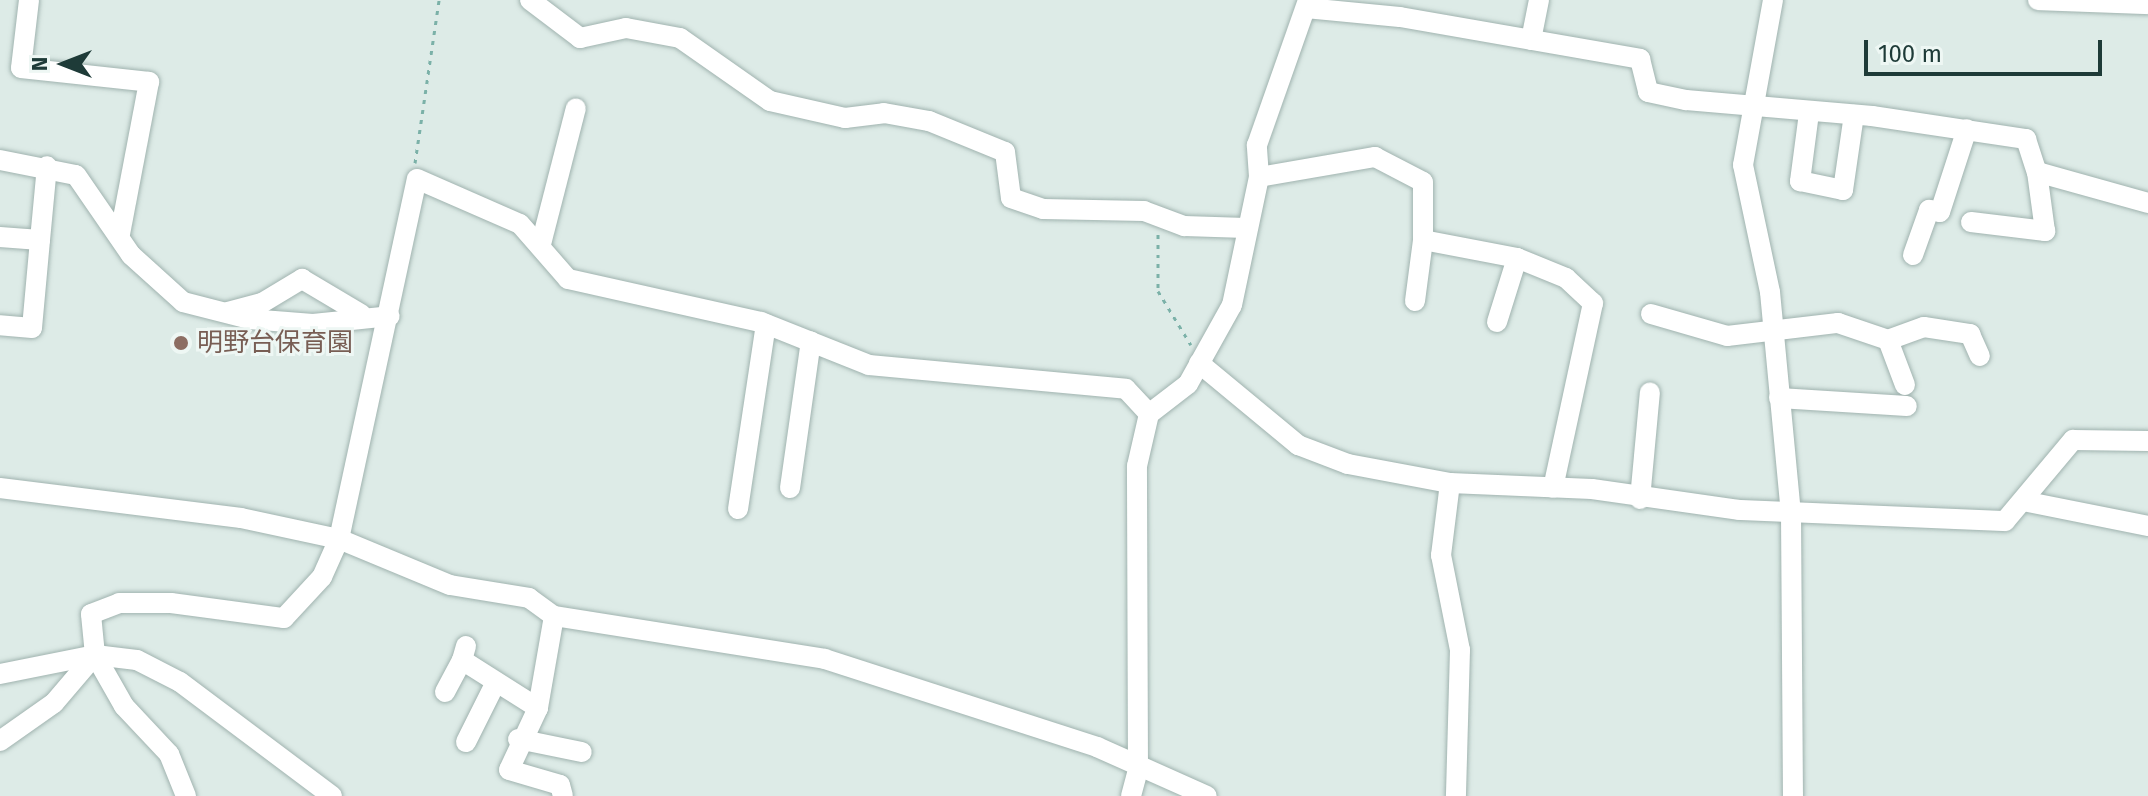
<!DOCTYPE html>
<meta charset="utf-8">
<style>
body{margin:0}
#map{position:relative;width:2148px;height:796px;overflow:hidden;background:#ddebe7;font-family:"Fira Sans","Noto Sans JP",sans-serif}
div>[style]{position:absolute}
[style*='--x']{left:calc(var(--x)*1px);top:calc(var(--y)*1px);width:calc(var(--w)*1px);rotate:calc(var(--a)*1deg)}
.path>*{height:3px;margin-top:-1.5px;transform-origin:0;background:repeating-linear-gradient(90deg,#7bb1a8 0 4px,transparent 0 10px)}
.roads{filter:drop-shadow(0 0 2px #a0b3af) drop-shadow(0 0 2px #a0b3af)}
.minor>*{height:20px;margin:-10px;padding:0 10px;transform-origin:10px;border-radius:10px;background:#fff}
.dots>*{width:22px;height:22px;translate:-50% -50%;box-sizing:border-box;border:4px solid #eef7f4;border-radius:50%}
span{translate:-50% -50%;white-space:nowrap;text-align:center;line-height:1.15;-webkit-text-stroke:6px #eef7f4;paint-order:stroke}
.education-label{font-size:26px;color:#785e54}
.left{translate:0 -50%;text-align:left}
.north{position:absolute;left:24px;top:24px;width:80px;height:80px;-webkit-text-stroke:6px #eef7f4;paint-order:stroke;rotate:270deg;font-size:22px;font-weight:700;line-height:32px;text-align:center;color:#1e3b38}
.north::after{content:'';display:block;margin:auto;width:28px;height:36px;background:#1e3b38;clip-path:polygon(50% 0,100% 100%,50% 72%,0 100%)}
.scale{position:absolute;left:1864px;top:40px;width:238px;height:36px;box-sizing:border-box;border:4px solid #1e3b38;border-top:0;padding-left:10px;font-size:24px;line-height:28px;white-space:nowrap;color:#1e3b38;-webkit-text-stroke:6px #eef7f4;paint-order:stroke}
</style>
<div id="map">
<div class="path">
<i style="--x:415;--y:163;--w:165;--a:-81.6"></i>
<i style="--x:1158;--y:234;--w:57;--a:90"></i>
<i style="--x:1158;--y:291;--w:63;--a:58.6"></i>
</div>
<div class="roads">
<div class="minor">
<i style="--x:29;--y:0;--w:68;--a:96.7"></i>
<i style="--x:21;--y:68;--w:129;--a:6.2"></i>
<i style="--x:149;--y:82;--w:155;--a:100.8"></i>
<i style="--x:530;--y:0;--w:63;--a:37.2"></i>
<i style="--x:580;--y:38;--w:47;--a:-12.3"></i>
<i style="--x:626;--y:28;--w:55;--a:10.5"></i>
<i style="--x:680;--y:38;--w:110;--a:35"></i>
<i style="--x:770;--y:101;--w:77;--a:12.8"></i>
<i style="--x:845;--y:118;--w:39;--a:-7"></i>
<i style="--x:884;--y:113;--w:46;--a:10.1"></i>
<i style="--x:929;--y:121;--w:82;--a:22.2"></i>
<i style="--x:1005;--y:152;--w:46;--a:82.6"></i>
<i style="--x:1011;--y:198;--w:34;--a:19"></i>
<i style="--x:1043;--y:209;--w:101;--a:1.1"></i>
<i style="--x:1144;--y:211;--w:43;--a:20.6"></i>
<i style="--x:1184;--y:226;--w:62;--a:1.8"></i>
<i style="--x:1773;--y:0;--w:168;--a:100.3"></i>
<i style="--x:1743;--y:165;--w:130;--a:78"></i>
<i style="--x:1770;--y:292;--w:223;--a:84.6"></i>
<i style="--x:1791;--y:514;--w:282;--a:89.6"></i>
<i style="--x:2038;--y:0;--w:110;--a:2.1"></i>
<i style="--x:1306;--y:8;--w:94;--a:5.5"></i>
<i style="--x:1400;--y:17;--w:244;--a:9.9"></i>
<i style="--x:1640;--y:59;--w:34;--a:76"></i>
<i style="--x:1648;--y:92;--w:39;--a:12"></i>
<i style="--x:1686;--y:100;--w:187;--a:4.9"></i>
<i style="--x:1872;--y:116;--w:156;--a:8.5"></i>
<i style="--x:2026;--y:139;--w:35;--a:72"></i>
<i style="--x:2037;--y:172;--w:115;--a:15.6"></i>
<i style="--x:1531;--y:40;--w:41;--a:-78.7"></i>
<i style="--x:1809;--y:113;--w:69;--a:97.5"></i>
<i style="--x:1800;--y:181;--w:44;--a:11.8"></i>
<i style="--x:1843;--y:190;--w:76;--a:-81.7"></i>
<i style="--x:0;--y:160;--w:77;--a:11.2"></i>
<i style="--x:76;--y:175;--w:97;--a:55.5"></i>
<i style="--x:131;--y:255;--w:70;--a:42.1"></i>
<i style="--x:183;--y:302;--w:68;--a:14.4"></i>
<i style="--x:249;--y:319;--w:64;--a:4.5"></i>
<i style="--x:313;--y:324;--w:77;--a:-5.9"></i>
<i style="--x:1259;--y:177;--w:118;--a:-9.8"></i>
<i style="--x:1375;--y:157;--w:54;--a:27.5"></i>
<i style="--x:1423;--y:182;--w:58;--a:90"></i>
<i style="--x:1423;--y:240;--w:96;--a:10.8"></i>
<i style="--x:1517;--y:258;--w:53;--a:22.2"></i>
<i style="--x:1566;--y:278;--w:37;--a:43"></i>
<i style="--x:1593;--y:303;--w:189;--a:102.2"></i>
<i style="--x:1971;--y:222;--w:75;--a:6.9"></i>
<i style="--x:2045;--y:231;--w:60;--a:-97.7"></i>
<i style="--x:0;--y:237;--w:40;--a:4.3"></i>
<i style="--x:40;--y:240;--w:88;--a:95.2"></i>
<i style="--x:32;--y:328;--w:32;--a:-175"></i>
<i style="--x:40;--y:240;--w:74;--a:-84.6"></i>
<i style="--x:541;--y:244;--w:140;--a:-75.6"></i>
<i style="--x:1913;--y:255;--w:48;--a:-70.4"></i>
<i style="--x:1929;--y:210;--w:11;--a:10"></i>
<i style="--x:1940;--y:212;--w:87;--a:-72"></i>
<i style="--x:1415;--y:301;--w:62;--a:-82.5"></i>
<i style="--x:228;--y:312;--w:35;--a:-15"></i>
<i style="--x:262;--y:303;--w:47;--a:-31"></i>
<i style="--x:302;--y:279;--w:69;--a:30.7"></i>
<i style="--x:1651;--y:314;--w:79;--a:16.1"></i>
<i style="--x:1727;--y:336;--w:112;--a:-6.7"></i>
<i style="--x:1838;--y:323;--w:53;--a:18.8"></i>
<i style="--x:1888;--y:340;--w:48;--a:69.3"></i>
<i style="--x:1497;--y:322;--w:67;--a:-72.6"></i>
<i style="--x:1888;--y:340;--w:38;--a:-20"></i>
<i style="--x:1924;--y:327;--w:47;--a:8.7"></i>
<i style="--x:1970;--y:334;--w:24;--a:66"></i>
<i style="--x:1199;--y:363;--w:129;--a:39.6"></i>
<i style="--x:1298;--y:445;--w:53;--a:20.8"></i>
<i style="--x:1348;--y:464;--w:104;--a:10.6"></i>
<i style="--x:1450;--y:483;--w:142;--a:2.4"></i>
<i style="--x:1592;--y:489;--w:148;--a:8.1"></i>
<i style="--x:1739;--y:510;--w:266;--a:2.4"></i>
<i style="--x:2005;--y:521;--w:106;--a:-50"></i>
<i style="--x:2073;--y:440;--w:75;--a:0.8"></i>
<i style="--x:1779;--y:398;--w:128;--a:3.6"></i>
<i style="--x:1450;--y:483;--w:73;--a:97.1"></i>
<i style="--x:1441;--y:555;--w:97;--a:78.7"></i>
<i style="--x:1460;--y:650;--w:146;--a:91.6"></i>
<i style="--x:0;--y:488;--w:243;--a:7.1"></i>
<i style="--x:241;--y:518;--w:100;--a:12.1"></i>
<i style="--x:339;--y:539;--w:120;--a:22.5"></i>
<i style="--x:450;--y:585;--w:80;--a:9.3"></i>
<i style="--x:529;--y:598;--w:31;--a:36"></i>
<i style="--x:554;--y:616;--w:274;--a:9"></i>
<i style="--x:825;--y:659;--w:286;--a:17.9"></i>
<i style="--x:1097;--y:747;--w:120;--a:24"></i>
<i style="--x:790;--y:488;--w:148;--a:-81.9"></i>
<i style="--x:1640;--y:499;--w:107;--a:-84.7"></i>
<i style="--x:2023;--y:501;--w:127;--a:11.3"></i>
<i style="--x:738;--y:509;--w:187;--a:-81.4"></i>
<i style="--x:554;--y:616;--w:93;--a:99.9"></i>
<i style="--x:538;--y:708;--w:68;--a:115.1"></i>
<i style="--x:509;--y:770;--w:53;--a:16.4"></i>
<i style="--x:560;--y:785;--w:11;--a:75"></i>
<i style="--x:466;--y:646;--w:15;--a:106"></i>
<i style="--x:462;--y:660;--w:90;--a:32.3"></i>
<i style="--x:0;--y:674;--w:97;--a:-11.3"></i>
<i style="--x:95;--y:655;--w:42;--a:6.8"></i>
<i style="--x:137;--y:660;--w:48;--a:27.1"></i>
<i style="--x:180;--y:682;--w:190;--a:36.9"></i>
<i style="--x:445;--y:692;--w:36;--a:-62"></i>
<i style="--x:518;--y:739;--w:65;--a:11.5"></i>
<i style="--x:0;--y:741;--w:66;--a:-35.1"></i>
<i style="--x:54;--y:703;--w:63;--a:-49.5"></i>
<i style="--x:466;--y:742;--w:67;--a:-63.4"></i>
<i style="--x:186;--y:796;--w:45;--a:-112"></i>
<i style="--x:169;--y:754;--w:66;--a:-133.2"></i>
<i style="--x:124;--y:706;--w:59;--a:-119.6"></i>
<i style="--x:95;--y:655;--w:41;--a:-95.6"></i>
<i style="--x:91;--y:614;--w:30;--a:-21"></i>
<i style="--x:119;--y:603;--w:52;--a:0"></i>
<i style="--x:171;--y:603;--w:114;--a:7.6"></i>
<i style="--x:284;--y:618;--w:56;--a:-47.2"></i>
<i style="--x:322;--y:577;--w:42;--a:-65.9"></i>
<i style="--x:339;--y:539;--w:368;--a:-77.8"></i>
<i style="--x:417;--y:179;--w:112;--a:23.6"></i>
<i style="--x:520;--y:224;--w:73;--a:48.9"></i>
<i style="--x:568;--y:279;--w:198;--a:12.6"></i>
<i style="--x:761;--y:322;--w:116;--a:21.7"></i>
<i style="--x:869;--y:365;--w:258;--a:5.3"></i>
<i style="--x:1126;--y:389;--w:34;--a:47"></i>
<i style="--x:1131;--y:796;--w:28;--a:-75"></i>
<i style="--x:1138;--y:769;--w:303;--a:-90.2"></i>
<i style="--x:1137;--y:466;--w:53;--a:-77"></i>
<i style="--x:1149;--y:414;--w:49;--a:-37.6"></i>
<i style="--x:1188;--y:384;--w:90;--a:-60.9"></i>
<i style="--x:1232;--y:305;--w:131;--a:-78.1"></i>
<i style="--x:1259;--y:177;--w:32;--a:-94"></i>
<i style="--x:1257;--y:145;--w:154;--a:-70.6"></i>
</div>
</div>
<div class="dots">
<i style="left:181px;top:343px;background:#8d6e63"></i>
</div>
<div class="education-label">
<span class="left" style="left:197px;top:343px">明野台保育園</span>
</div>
<div class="north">N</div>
<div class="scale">100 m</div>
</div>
